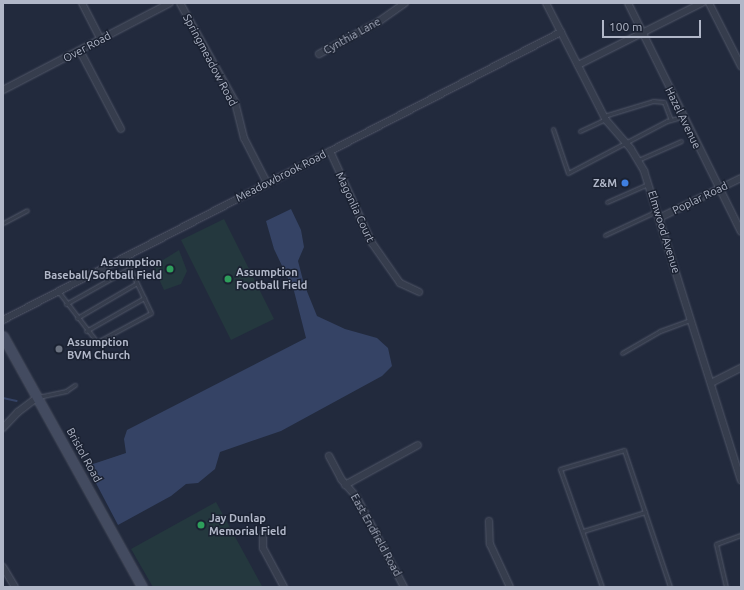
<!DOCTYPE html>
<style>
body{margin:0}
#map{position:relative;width:744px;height:590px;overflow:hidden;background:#222a3d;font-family:Ubuntu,sans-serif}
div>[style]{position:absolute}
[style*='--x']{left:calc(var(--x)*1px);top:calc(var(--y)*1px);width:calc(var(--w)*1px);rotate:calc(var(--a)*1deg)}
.green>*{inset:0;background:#24383e}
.water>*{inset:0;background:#354365}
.stream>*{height:2px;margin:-1px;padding:0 1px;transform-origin:1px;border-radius:1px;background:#354365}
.roads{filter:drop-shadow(0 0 1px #515768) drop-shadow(0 0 1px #515768)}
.service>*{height:3px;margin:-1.5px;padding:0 1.5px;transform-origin:1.5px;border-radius:1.5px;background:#363d4d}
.minor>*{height:6px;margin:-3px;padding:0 3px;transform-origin:3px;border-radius:3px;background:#363d4d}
.secondary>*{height:9px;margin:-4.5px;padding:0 4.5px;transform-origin:4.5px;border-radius:4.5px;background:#434b60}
.dots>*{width:11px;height:11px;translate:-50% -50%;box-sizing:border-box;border:2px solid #1b2232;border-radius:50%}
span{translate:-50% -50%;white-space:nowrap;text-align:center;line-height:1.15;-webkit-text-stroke:3px #1b2232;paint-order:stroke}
.street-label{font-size:11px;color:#b1b7c8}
.poi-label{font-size:11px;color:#b1b7c8;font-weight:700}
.right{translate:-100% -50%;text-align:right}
.left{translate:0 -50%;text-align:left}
.frame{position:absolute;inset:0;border:4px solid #b1b7c8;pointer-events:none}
.scale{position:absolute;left:602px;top:20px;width:99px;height:18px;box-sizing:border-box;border:2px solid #b1b7c8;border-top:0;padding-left:5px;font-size:12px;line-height:14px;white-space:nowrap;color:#b1b7c8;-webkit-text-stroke:3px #1b2232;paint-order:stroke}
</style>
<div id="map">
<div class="green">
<i style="clip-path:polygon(224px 219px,274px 319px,231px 340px,181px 240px)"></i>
<i style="clip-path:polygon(179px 250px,187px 271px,181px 284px,164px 290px,154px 268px,155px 265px)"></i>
<i style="clip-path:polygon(216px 502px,262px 586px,153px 587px,131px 549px)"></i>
</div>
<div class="water">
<i style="clip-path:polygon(291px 209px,301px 230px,304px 247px,298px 261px,304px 284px,317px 316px,345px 329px,377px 338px,388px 348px,392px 366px,382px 376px,281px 431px,220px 452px,215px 469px,198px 483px,186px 484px,171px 496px,118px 525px,87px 466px,126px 453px,124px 439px,127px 430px,306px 338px,294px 291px,274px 249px,266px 221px)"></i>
</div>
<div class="stream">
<i style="--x:3;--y:398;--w:14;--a:12"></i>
</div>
<div class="roads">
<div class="service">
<i style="--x:604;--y:116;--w:51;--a:-17"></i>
<i style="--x:653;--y:101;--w:11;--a:5"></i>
<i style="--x:664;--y:102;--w:19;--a:69"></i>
<i style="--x:553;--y:129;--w:46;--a:71.2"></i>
<i style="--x:568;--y:173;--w:112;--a:-27.7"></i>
<i style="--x:667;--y:121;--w:16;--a:-15"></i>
<i style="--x:580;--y:131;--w:29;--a:-25"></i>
<i style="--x:638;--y:160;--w:47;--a:-23.8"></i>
<i style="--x:607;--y:202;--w:45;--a:-23.7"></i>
<i style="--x:3;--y:223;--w:27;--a:-28"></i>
<i style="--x:605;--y:235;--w:57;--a:-24.8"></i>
<i style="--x:58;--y:291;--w:64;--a:52.6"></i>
<i style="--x:97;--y:342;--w:61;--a:-28.2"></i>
<i style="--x:151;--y:313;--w:61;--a:-115.3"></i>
<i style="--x:66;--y:304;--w:73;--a:-29.4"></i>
<i style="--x:77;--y:318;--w:69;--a:-30.3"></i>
<i style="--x:86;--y:331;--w:67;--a:-29.6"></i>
<i style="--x:622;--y:353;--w:44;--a:-30.1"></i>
<i style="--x:660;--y:331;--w:33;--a:-20"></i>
<i style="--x:38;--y:397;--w:29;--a:-12"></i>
<i style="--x:66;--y:391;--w:11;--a:-34"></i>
<i style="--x:583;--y:531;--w:65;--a:-17"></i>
<i style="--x:602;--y:587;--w:125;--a:-109.6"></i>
<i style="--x:560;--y:469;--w:67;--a:-16.5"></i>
<i style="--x:624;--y:450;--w:145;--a:71.4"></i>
<i style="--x:726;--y:587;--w:44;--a:-103.1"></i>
<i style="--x:716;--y:544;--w:27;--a:-20"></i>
</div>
<div class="minor">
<i style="--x:82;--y:3;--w:42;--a:62.8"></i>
<i style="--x:180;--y:3;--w:113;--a:60.9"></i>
<i style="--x:235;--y:102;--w:37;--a:76"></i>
<i style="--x:244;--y:138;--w:51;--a:62.9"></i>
<i style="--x:546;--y:3;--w:131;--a:62.9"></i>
<i style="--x:606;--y:120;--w:38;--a:49"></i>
<i style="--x:631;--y:149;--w:26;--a:59"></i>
<i style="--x:644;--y:171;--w:324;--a:72.6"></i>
<i style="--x:628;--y:3;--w:255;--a:63.7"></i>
<i style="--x:709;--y:3;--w:71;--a:63.1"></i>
<i style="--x:80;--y:51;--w:88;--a:62.3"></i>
<i style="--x:319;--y:54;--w:67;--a:-28.5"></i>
<i style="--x:378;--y:22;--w:33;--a:-35"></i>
<i style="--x:578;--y:65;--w:139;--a:-26.6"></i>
<i style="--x:3;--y:90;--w:188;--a:-27.5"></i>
<i style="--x:330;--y:151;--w:101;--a:65.5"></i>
<i style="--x:372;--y:243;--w:49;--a:55"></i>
<i style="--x:400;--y:283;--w:21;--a:25"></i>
<i style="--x:659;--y:218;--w:91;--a:-26"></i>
<i style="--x:3;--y:320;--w:628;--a:-27.3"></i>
<i style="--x:711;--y:383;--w:34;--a:-27"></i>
<i style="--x:3;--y:428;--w:22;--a:-47"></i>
<i style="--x:18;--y:412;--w:25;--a:-37"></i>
<i style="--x:329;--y:456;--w:26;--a:62"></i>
<i style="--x:341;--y:479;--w:23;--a:49"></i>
<i style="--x:356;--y:496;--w:103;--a:62.2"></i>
<i style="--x:345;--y:485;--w:83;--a:-28.7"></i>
<i style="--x:489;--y:521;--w:23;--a:88"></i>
<i style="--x:490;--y:544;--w:47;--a:65.1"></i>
<i style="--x:263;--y:534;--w:14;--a:90"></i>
<i style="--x:263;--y:548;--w:44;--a:61.7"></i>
<i style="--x:3;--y:567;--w:23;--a:59"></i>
</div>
<div class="secondary">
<i style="--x:3;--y:336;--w:287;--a:61"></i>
</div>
</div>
<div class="dots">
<i style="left:625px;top:183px;background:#3f7fe0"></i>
<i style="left:170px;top:269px;background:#2e9e5b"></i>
<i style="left:228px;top:279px;background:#2e9e5b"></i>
<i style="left:59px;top:349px;background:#6b7280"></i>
<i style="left:201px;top:525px;background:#2e9e5b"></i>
</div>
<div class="street-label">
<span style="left:352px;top:36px;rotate:-29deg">Cynthia Lane</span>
<span style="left:87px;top:47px;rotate:-28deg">Over Road</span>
<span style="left:210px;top:60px;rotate:62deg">Springmeadow Road</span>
<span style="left:683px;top:118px;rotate:64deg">Hazel Avenue</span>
<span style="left:281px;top:176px;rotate:-27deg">Meadowbrook Road</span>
<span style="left:700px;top:198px;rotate:-26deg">Poplar Road</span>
<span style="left:355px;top:207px;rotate:65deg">Magonlia Court</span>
<span style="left:664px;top:232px;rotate:73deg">Elmwood Avenue</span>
<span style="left:84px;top:455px;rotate:61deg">Bristol Road</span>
<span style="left:376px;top:535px;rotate:61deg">East Endfield Road</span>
</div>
<div class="poi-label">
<span class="right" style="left:617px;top:183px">Z&amp;M</span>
<span class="right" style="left:162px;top:269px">Assumption<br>Baseball/Softball Field</span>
<span class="left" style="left:236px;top:279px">Assumption<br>Football Field</span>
<span class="left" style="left:67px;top:349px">Assumption<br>BVM Church</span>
<span class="left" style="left:209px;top:525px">Jay Dunlap<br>Memorial Field</span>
</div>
<div class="frame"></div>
<div class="scale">100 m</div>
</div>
